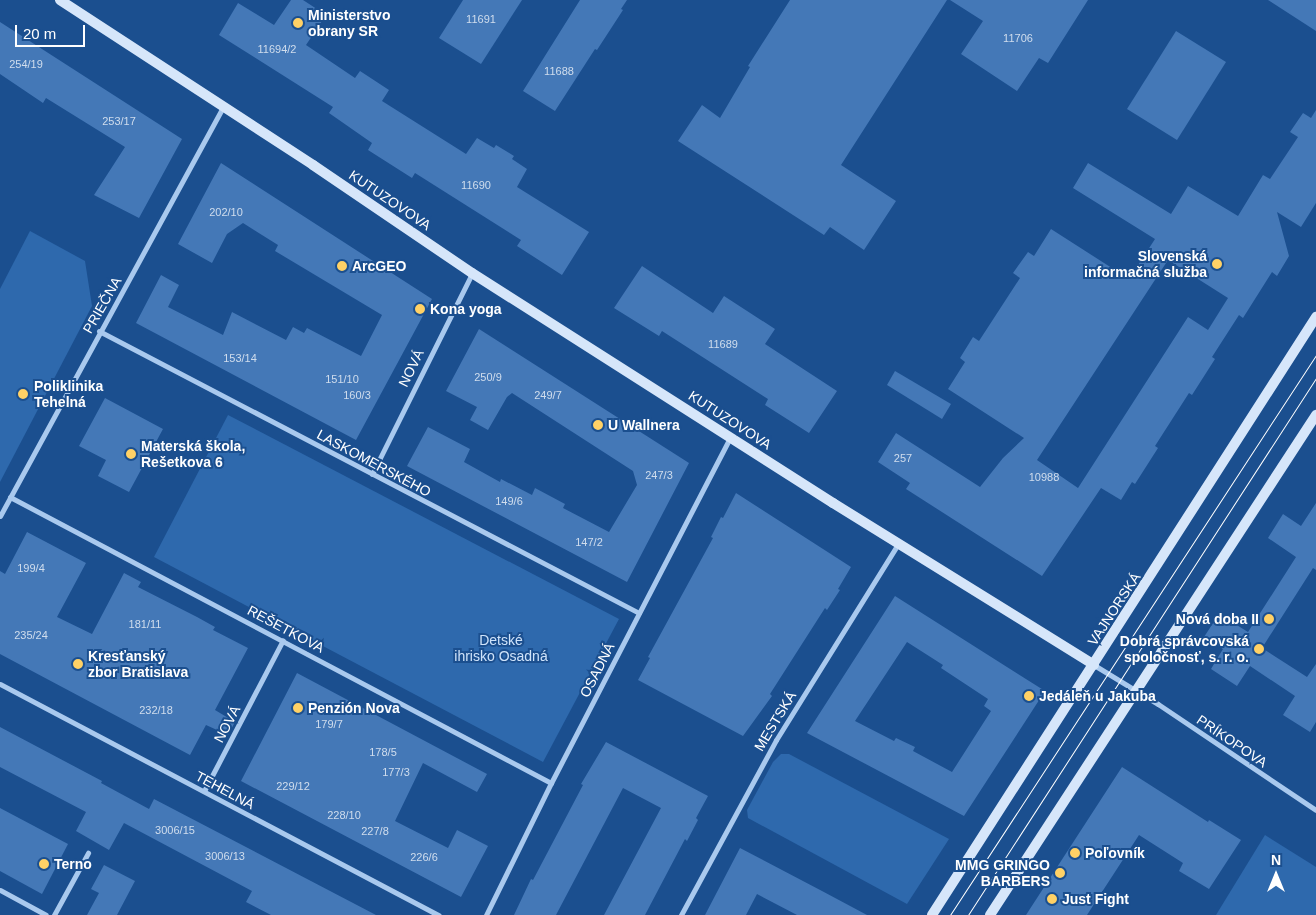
<!DOCTYPE html>
<meta charset="utf-8">
<style>
body{margin:0}
#map{position:relative;width:1316px;height:915px;overflow:hidden;background:#1b4f8f;font-family:Helvetica,sans-serif}
div>[style]{position:absolute}
[style*='--x']{left:calc(var(--x)*1px);top:calc(var(--y)*1px);width:calc(var(--w)*1px);rotate:calc(var(--a)*1deg)}
.green>*{inset:0;background:#2e69ad}
.building>*{inset:0;background:#4478b7}
.street>*{height:5px;margin:-2.5px;padding:0 2.5px;transform-origin:2.5px;border-radius:2.5px;background:#a9c9ee}
.secondary>*{height:10px;margin:-5px;padding:0 5px;transform-origin:5px;border-radius:5px;background:#d6e6fa}
.tram>*{height:1px;margin:-0.5px;padding:0 0.5px;transform-origin:0.5px;border-radius:0.5px;background:#fff}
.dots>*{width:14px;height:14px;translate:-50% -50%;box-sizing:border-box;border:2px solid #1b4f8f;border-radius:50%}
span{translate:-50% -50%;white-space:nowrap;text-align:center;line-height:1.15;-webkit-text-stroke:4px #1b4f8f;paint-order:stroke}
.number-label{font-size:11px;color:#d0dded}
.number-label span{-webkit-text-stroke-width:0}
.poi-label{font-size:14px;color:#fff;font-weight:700}
.left{translate:0 -50%;text-align:left}
.right{translate:-100% -50%;text-align:right}
.street-label{font-size:14px;color:#fff}
.park-label{font-size:14px;color:#cfe3fa}
.north{position:absolute;left:1251px;top:850px;width:50px;height:50px;-webkit-text-stroke:4px #1b4f8f;paint-order:stroke;rotate:0deg;font-size:14px;font-weight:700;line-height:20px;text-align:center;color:#fff}
.north::after{content:'';display:block;margin:auto;width:18px;height:22px;background:#fff;clip-path:polygon(50% 0,100% 100%,50% 72%,0 100%)}
.scale{position:absolute;left:15px;top:25px;width:70px;height:22px;box-sizing:border-box;border:2px solid #fff;border-top:0;padding-left:6px;font-size:15px;line-height:18px;white-space:nowrap;color:#fff;-webkit-text-stroke:4px #1b4f8f;paint-order:stroke}
</style>
<div id="map">
<div class="green">
<i style="clip-path:polygon(30px 231px,85px 261px,92px 306px,0 482px,0 289px)"></i>
<i style="clip-path:polygon(228px 415px,619px 619px,543px 762px,154px 557px)"></i>
<i style="clip-path:polygon(781px 754px,789px 754px,949px 839px,907px 904px,748px 818px,747px 810px,773px 762px)"></i>
<i style="clip-path:polygon(1265px 835px,1316px 867px,1316px 915px,1216px 915px)"></i>
</div>
<div class="building">
<i style="clip-path:polygon(291px 0,303px 0,326px 15px,306px 45px,355px 78px,360px 71px,389px 90px,382px 101px,466px 154px,477px 138px,494px 148px,496px 145px,514px 156px,512px 159px,527px 169px,517px 187px,589px 232px,562px 275px,517px 246px,521px 240px,415px 173px,412px 178px,368px 150px,372px 143px,329px 113px,333px 107px,219px 35px,238px 3px,274px 25px)"></i>
<i style="clip-path:polygon(463px 0,522px 0,481px 64px,439px 38px)"></i>
<i style="clip-path:polygon(580px 0,627px 0,621px 9px,623px 10px,597px 50px,595px 49px,555px 111px,523px 91px)"></i>
<i style="clip-path:polygon(790px 0,947px 0,841px 165px,896px 201px,864px 250px,830px 227px,824px 235px,678px 141px,702px 105px,720px 118px,750px 67px,748px 66px)"></i>
<i style="clip-path:polygon(950px 0,1088px 0,1048px 63px,1039px 58px,1017px 91px,961px 54px,983px 21px)"></i>
<i style="clip-path:polygon(1268px 0,1316px 0,1316px 31px)"></i>
<i style="clip-path:polygon(0 22px,182px 139px,139px 218px,94px 195px,125px 147px,46px 98px,43px 103px,0 74px)"></i>
<i style="clip-path:polygon(1176px 31px,1226px 62px,1177px 140px,1127px 109px)"></i>
<i style="clip-path:polygon(evenodd,1316px 110px,1316px 203px,1301px 227px,1277px 212px,1289px 256px,1277px 276px,1272px 272px,1243px 318px,1239px 315px,1212px 357px,1215px 359px,1192px 395px,1189px 393px,1155px 446px,1158px 448px,1135px 484px,1132px 482px,1121px 500px,1101px 488px,1042px 576px,906px 489px,910px 483px,878px 462px,896px 433px,980px 487px,1003px 458px,1024px 438px,948px 389px,965px 362px,960px 358px,973px 337px,979px 341px,1020px 278px,1013px 273px,1028px 252px,1034px 256px,1051px 229px,1129px 279px,1155px 239px,1073px 188px,1088px 163px,1171px 214px,1188px 186px,1238px 216px,1263px 175px,1270px 179px,1298px 137px,1290px 132px,1303px 113px,1311px 118px,1316px 110px,1168px 260px,1228px 298px,1208px 330px,1188px 317px,1078px 488px,1037px 460px,1168px 260px)"></i>
<i style="clip-path:polygon(221px 163px,432px 299px,356px 440px,136px 323px,161px 275px,179px 285px,168px 307px,223px 335px,232px 312px,286px 340px,293px 327px,304px 333px,307px 328px,361px 356px,382px 315px,275px 251px,278px 245px,243px 223px,227px 234px,212px 263px,178px 244px)"></i>
<i style="clip-path:polygon(642px 266px,713px 313px,724px 296px,775px 329px,765px 344px,837px 391px,809px 433px,765px 405px,768px 399px,662px 331px,659px 336px,614px 308px)"></i>
<i style="clip-path:polygon(479px 329px,689px 463px,627px 582px,407px 466px,428px 427px,470px 449px,464px 462px,500px 482px,501px 479px,532px 495px,535px 488px,565px 504px,563px 508px,609px 532px,637px 485px,633px 471px,512px 393px,507px 397px,488px 430px,470px 420px,477px 407px,446px 391px)"></i>
<i style="clip-path:polygon(895px 371px,951px 404px,942px 419px,887px 385px)"></i>
<i style="clip-path:polygon(105px 398px,163px 429px,129px 492px,98px 476px,106px 460px,79px 446px)"></i>
<i style="clip-path:polygon(736px 493px,851px 567px,838px 589px,840px 590px,827px 610px,825px 608px,770px 694px,772px 696px,743px 736px,638px 680px,650px 658px,648px 657px,713px 538px,711px 537px,721px 517px,723px 518px)"></i>
<i style="clip-path:polygon(1316px 503px,1316px 570px,1313px 568px,1262px 648px,1307px 677px,1316px 664px,1316px 722px,1310px 732px,1283px 715px,1295px 696px,1250px 666px,1237px 686px,1211px 669px,1223px 649px,1204px 637px,1219px 614px,1248px 632px,1296px 557px,1268px 538px,1283px 514px,1301px 526px)"></i>
<i style="clip-path:polygon(27px 532px,86px 563px,57px 617px,92px 634px,124px 573px,141px 582px,138px 587px,197px 617px,215px 627px,213px 630px,248px 648px,215px 710px,235px 722px,228px 735px,206px 725px,190px 755px,0 654px,0 571px,5px 574px)"></i>
<i style="clip-path:polygon(evenodd,895px 596px,1045px 691px,964px 816px,807px 733px,895px 596px,907px 642px,943px 665px,941px 668px,988px 699px,984px 706px,991px 711px,952px 772px,913px 751px,915px 747px,896px 738px,894px 741px,855px 721px,907px 642px)"></i>
<i style="clip-path:polygon(297px 673px,487px 774px,477px 792px,423px 763px,395px 821px,448px 848px,457px 830px,488px 846px,461px 897px,241px 781px)"></i>
<i style="clip-path:polygon(0 727px,102px 781px,101px 783px,149px 809px,154px 799px,376px 915px,271px 915px,246px 902px,252px 891px,124px 823px,109px 850px,76px 831px,86px 812px,0 767px)"></i>
<i style="clip-path:polygon(606px 742px,708px 796px,696px 818px,698px 820px,687px 841px,685px 839px,645px 915px,604px 915px,661px 808px,623px 788px,556px 915px,514px 915px,531px 879px,533px 880px,583px 785px,581px 784px)"></i>
<i style="clip-path:polygon(1122px 767px,1208px 822px,1209px 820px,1241px 840px,1209px 889px,1179px 871px,1183px 863px,1139px 835px,1087px 915px,1026px 915px)"></i>
<i style="clip-path:polygon(0 808px,68px 844px,42px 894px,0 871px)"></i>
<i style="clip-path:polygon(740px 848px,822px 891px,867px 915px,797px 915px,757px 894px,746px 915px,705px 915px)"></i>
<i style="clip-path:polygon(104px 865px,135px 881px,117px 915px,87px 915px,99px 893px,91px 889px)"></i>
</div>
<div class="street">
<i style="--x:99;--y:331;--w:609;--a:27.57"></i>
<i style="--x:372;--y:474;--w:225;--a:-63.5"></i>
<i style="--x:10;--y:497;--w:612;--a:27.86"></i>
<i style="--x:0;--y:516;--w:467;--a:-61.4"></i>
<i style="--x:1094;--y:665;--w:75;--a:31.4"></i>
<i style="--x:1158;--y:704;--w:190;--a:33.9"></i>
<i style="--x:0;--y:684;--w:496;--a:27.8"></i>
<i style="--x:204;--y:791;--w:170;--a:-62.4"></i>
<i style="--x:0;--y:890;--w:52;--a:28.5"></i>
<i style="--x:54;--y:915;--w:71;--a:-61.3"></i>
<i style="--x:486;--y:915;--w:147;--a:-63.8"></i>
<i style="--x:551;--y:783;--w:390;--a:-62.6"></i>
<i style="--x:681;--y:915;--w:199;--a:-61.5"></i>
<i style="--x:776;--y:740;--w:231;--a:-58.1"></i>
</div>
<div class="secondary">
<i style="--x:60;--y:0;--w:302;--a:33.1"></i>
<i style="--x:313;--y:165;--w:192;--a:34.2"></i>
<i style="--x:472;--y:273;--w:428;--a:32.5"></i>
<i style="--x:833;--y:503;--w:307;--a:31.8"></i>
<i style="--x:932;--y:915;--w:711;--a:-57.29"></i>
<i style="--x:990;--y:915;--w:597;--a:-56.9"></i>
</div>
<div class="tram">
<i style="--x:950;--y:915;--w:669;--a:-56.83"></i>
<i style="--x:968;--y:915;--w:640;--a:-57.05"></i>
</div>
<div class="dots">
<i style="left:298px;top:23px;background:#ffd166"></i>
<i style="left:1217px;top:264px;background:#ffd166"></i>
<i style="left:342px;top:266px;background:#ffd166"></i>
<i style="left:420px;top:309px;background:#ffd166"></i>
<i style="left:23px;top:394px;background:#ffd166"></i>
<i style="left:598px;top:425px;background:#ffd166"></i>
<i style="left:131px;top:454px;background:#ffd166"></i>
<i style="left:1269px;top:619px;background:#ffd166"></i>
<i style="left:1259px;top:649px;background:#ffd166"></i>
<i style="left:78px;top:664px;background:#ffd166"></i>
<i style="left:1029px;top:696px;background:#ffd166"></i>
<i style="left:298px;top:708px;background:#ffd166"></i>
<i style="left:1075px;top:853px;background:#ffd166"></i>
<i style="left:44px;top:864px;background:#ffd166"></i>
<i style="left:1060px;top:873px;background:#ffd166"></i>
<i style="left:1052px;top:899px;background:#ffd166"></i>
</div>
<div class="number-label">
<span style="left:481px;top:19px">11691</span>
<span style="left:1018px;top:38px">11706</span>
<span style="left:277px;top:49px">11694/2</span>
<span style="left:26px;top:64px">254/19</span>
<span style="left:559px;top:71px">11688</span>
<span style="left:119px;top:121px">253/17</span>
<span style="left:476px;top:185px">11690</span>
<span style="left:226px;top:212px">202/10</span>
<span style="left:723px;top:344px">11689</span>
<span style="left:240px;top:358px">153/14</span>
<span style="left:488px;top:377px">250/9</span>
<span style="left:342px;top:379px">151/10</span>
<span style="left:357px;top:395px">160/3</span>
<span style="left:548px;top:395px">249/7</span>
<span style="left:903px;top:458px">257</span>
<span style="left:659px;top:475px">247/3</span>
<span style="left:1044px;top:477px">10988</span>
<span style="left:509px;top:501px">149/6</span>
<span style="left:589px;top:542px">147/2</span>
<span style="left:31px;top:568px">199/4</span>
<span style="left:145px;top:624px">181/11</span>
<span style="left:31px;top:635px">235/24</span>
<span style="left:156px;top:710px">232/18</span>
<span style="left:329px;top:724px">179/7</span>
<span style="left:383px;top:752px">178/5</span>
<span style="left:396px;top:772px">177/3</span>
<span style="left:293px;top:786px">229/12</span>
<span style="left:344px;top:815px">228/10</span>
<span style="left:175px;top:830px">3006/15</span>
<span style="left:375px;top:831px">227/8</span>
<span style="left:225px;top:856px">3006/13</span>
<span style="left:424px;top:857px">226/6</span>
</div>
<div class="poi-label">
<span class="left" style="left:308px;top:23px">Ministerstvo<br>obrany SR</span>
<span class="right" style="left:1207px;top:264px">Slovenská<br>informačná služba</span>
<span class="left" style="left:352px;top:266px">ArcGEO</span>
<span class="left" style="left:430px;top:309px">Kona yoga</span>
<span class="left" style="left:34px;top:394px">Poliklinika<br>Tehelná</span>
<span class="left" style="left:608px;top:425px">U Wallnera</span>
<span class="left" style="left:141px;top:454px">Materská škola,<br>Rešetkova 6</span>
<span class="right" style="left:1259px;top:619px">Nová doba II</span>
<span class="right" style="left:1249px;top:649px">Dobrá správcovská<br>spoločnosť, s. r. o.</span>
<span class="left" style="left:88px;top:664px">Kresťanský<br>zbor Bratislava</span>
<span class="left" style="left:1039px;top:696px">Jedáleň u Jakuba</span>
<span class="left" style="left:308px;top:708px">Penzión Nova</span>
<span class="left" style="left:1085px;top:853px">Poľovník</span>
<span class="left" style="left:54px;top:864px">Terno</span>
<span class="right" style="left:1050px;top:873px">MMG GRINGO<br>BARBERS</span>
<span class="left" style="left:1062px;top:899px">Just Fight</span>
</div>
<div class="street-label">
<span style="left:390px;top:200px;rotate:34deg">KUTUZOVOVA</span>
<span style="left:102px;top:305px;rotate:-60deg">PRIEČNA</span>
<span style="left:411px;top:368px;rotate:-64deg">NOVÁ</span>
<span style="left:730px;top:420px;rotate:33deg">KUTUZOVOVA</span>
<span style="left:374px;top:463px;rotate:28deg">LASKOMERSKÉHO</span>
<span style="left:1114px;top:609px;rotate:-57deg">VAJNORSKÁ</span>
<span style="left:286px;top:629px;rotate:28deg">REŠETKOVA</span>
<span style="left:597px;top:670px;rotate:-63deg">OSADNÁ</span>
<span style="left:775px;top:721px;rotate:-59deg">MESTSKÁ</span>
<span style="left:227px;top:724px;rotate:-62deg">NOVÁ</span>
<span style="left:1232px;top:741px;rotate:34deg">PRÍKOPOVA</span>
<span style="left:225px;top:790px;rotate:28deg">TEHELNÁ</span>
</div>
<div class="park-label">
<span style="left:501px;top:648px">Detské<br>ihrisko Osadná</span>
</div>
<div class="north">N</div>
<div class="scale">20 m</div>
</div>
